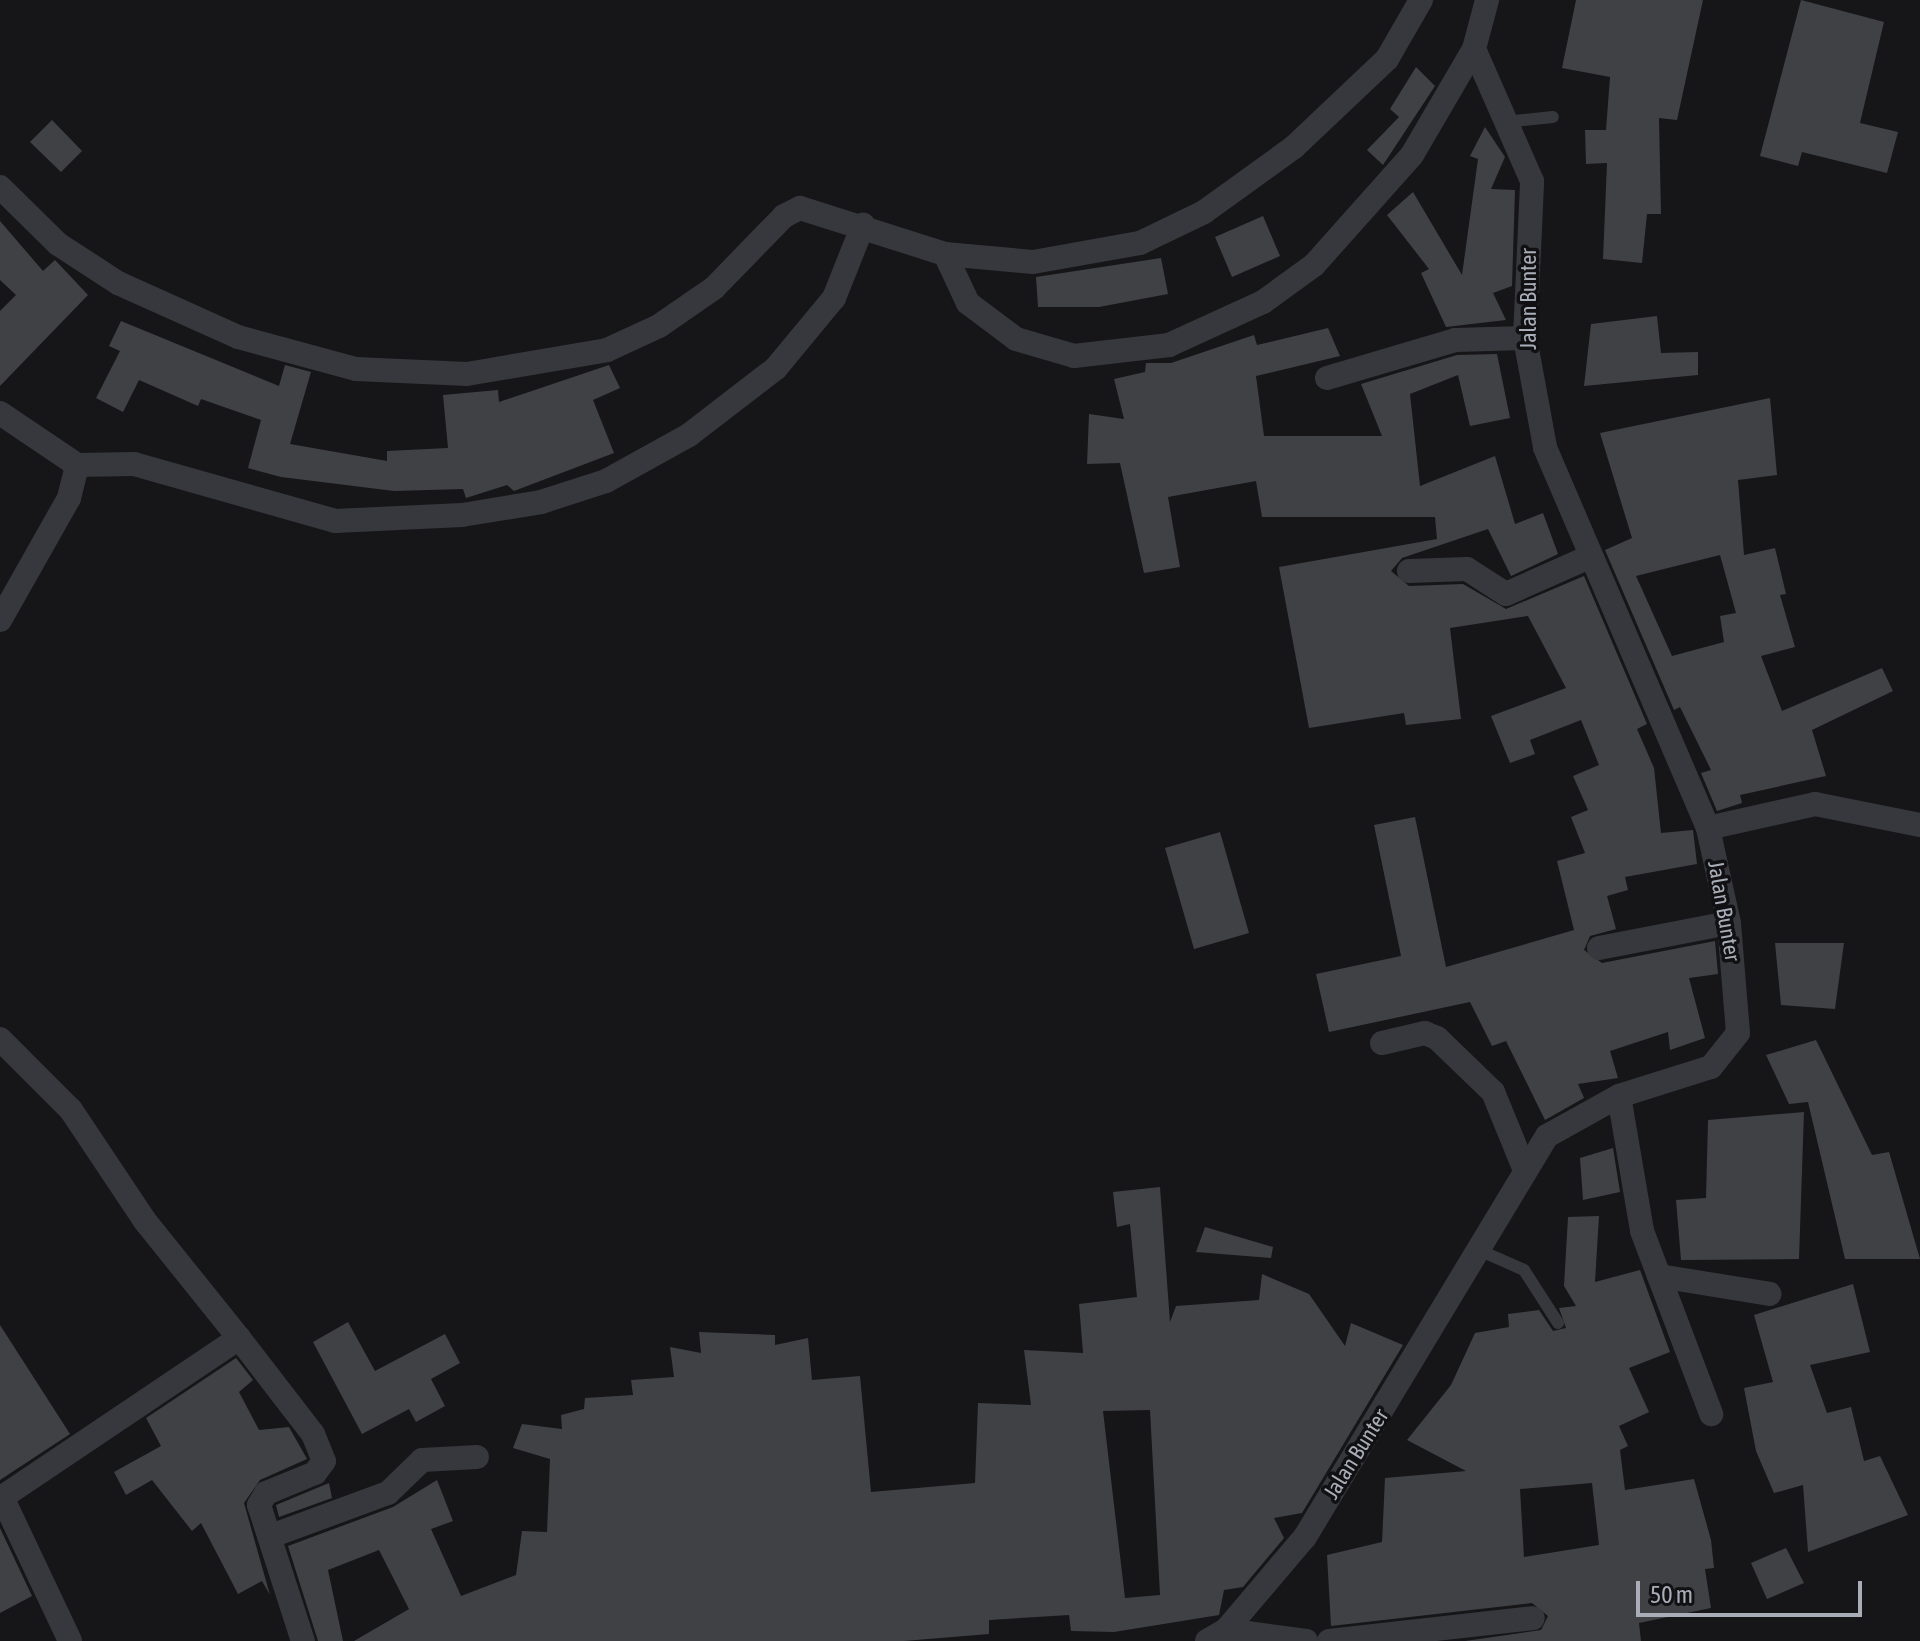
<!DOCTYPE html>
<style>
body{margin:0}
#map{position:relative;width:1920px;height:1641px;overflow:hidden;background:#161618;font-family:"Asap Condensed",sans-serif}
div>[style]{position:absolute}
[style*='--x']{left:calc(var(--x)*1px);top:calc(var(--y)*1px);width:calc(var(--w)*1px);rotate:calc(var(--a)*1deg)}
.building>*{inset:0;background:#404145}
.service>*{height:12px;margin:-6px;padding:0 6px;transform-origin:6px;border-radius:6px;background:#37383d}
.minor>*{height:24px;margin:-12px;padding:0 12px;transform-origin:12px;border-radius:12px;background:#37383d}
span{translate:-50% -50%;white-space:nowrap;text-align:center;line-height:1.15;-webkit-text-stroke:7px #111113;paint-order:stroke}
.street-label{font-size:22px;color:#a8adb8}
.scale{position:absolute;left:1636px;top:1581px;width:226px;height:36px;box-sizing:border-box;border:4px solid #a8adb8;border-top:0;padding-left:10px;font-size:24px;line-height:28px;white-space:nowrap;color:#a8adb8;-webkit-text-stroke:6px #111113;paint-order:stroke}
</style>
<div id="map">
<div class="building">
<i style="clip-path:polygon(1576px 0,1703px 0,1677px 120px,1659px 118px,1661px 214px,1647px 214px,1642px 263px,1603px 259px,1607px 163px,1586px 164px,1585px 130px,1606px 130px,1610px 77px,1562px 68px)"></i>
<i style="clip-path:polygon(1801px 0,1884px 22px,1860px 123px,1898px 132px,1887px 173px,1802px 152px,1798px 166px,1760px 156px)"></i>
<i style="clip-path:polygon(1416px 67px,1435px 86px,1383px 165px,1367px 150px,1399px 117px,1390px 109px)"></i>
<i style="clip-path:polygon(52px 120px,82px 151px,61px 172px,30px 142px)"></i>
<i style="clip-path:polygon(1485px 127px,1505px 157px,1491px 189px,1515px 190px,1512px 286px,1493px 293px,1506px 320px,1446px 327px,1421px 273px,1429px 269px,1387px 215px,1413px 192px,1462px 275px,1478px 159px,1470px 156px)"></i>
<i style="clip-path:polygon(1263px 216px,1280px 256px,1232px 277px,1215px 237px)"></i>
<i style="clip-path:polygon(0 221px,43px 271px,55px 260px,88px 295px,0 386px,0 311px,16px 295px,0 280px)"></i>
<i style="clip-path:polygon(1161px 258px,1168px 294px,1099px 307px,1038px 307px,1036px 277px)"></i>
<i style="clip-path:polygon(1657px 316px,1661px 353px,1698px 352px,1698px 375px,1584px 386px,1591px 324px)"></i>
<i style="clip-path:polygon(121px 321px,279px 386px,285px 365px,311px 372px,290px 444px,387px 461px,387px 451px,448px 448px,443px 395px,498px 390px,499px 402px,609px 365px,620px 388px,593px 400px,614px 453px,514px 491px,507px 485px,466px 498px,463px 489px,394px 491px,281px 477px,248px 468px,261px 420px,201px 399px,198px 406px,139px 380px,123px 412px,96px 398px,120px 351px,109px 346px)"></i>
<i style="clip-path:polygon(1328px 328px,1340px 356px,1256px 376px,1264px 436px,1382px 436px,1361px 384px,1457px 355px,1497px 354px,1510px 418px,1470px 426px,1458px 375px,1410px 394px,1420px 486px,1495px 456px,1515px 524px,1543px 513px,1558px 554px,1511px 576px,1488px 529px,1402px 558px,1391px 571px,1409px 586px,1463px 584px,1506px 609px,1584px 576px,1647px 724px,1637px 729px,1654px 768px,1661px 833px,1693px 830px,1697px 864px,1625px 877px,1628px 890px,1607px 896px,1616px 929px,1590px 936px,1584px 950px,1602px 963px,1715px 941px,1718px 974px,1689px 978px,1705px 1038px,1670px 1050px,1668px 1032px,1610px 1051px,1618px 1078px,1578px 1084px,1584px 1098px,1545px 1120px,1506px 1041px,1492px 1046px,1470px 1002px,1329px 1032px,1316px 974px,1401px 956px,1374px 825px,1415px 817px,1446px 967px,1574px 930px,1557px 861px,1585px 853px,1571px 817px,1588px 810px,1573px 776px,1599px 765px,1581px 720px,1530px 740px,1535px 754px,1510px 763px,1491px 716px,1566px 688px,1528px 616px,1450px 628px,1461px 719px,1406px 725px,1404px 713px,1309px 728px,1279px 567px,1437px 539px,1435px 517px,1262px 517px,1256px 481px,1168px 497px,1180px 567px,1144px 573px,1120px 463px,1087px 464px,1089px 414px,1124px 419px,1114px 379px,1145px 372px,1146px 363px,1171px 363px,1254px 335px,1257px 345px)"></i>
<i style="clip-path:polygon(evenodd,1770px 398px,1777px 475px,1738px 480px,1744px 555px,1775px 548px,1786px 594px,1780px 595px,1795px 647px,1761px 656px,1782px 711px,1882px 668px,1893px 691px,1812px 730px,1826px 776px,1740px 795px,1742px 803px,1717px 811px,1701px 773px,1711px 770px,1680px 707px,1674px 710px,1605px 550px,1632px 538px,1600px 433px,1770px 398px,1720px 555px,1736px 613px,1720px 616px,1724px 642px,1672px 656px,1636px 576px,1720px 555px)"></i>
<i style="clip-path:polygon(1220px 832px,1249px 933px,1194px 949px,1165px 848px)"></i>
<i style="clip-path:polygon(1775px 943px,1844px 943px,1835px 1009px,1781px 1005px)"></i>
<i style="clip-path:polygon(1816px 1040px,1872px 1155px,1889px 1152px,1920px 1259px,1845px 1259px,1808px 1102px,1789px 1104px,1766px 1055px)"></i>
<i style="clip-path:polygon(1804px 1112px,1799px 1259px,1681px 1260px,1676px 1200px,1706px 1198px,1708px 1120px)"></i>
<i style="clip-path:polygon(1613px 1148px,1620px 1192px,1583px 1200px,1580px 1158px)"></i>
<i style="clip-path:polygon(evenodd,1160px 1187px,1170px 1322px,1176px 1306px,1259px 1300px,1262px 1274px,1309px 1294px,1345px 1346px,1351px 1323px,1403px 1345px,1302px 1513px,1274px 1518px,1284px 1538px,1243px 1587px,1224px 1590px,1219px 1615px,1114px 1632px,1071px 1631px,1069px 1615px,989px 1620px,989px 1634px,904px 1641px,354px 1641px,409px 1609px,379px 1550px,328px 1570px,343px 1641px,318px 1641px,288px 1546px,393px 1507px,437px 1480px,453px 1521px,431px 1529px,461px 1596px,516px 1575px,522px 1531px,547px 1532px,550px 1459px,513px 1448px,522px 1424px,562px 1429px,561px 1415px,584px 1409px,585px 1398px,633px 1395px,631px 1380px,674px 1377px,670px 1347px,701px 1353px,699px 1332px,775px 1335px,775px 1345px,808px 1338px,812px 1380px,860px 1376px,871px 1492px,975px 1483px,978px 1403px,1031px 1405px,1024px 1350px,1083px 1353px,1079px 1304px,1137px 1297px,1130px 1224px,1117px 1227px,1113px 1192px,1160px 1187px,1150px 1410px,1160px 1595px,1125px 1598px,1103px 1411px,1150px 1410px)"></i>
<i style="clip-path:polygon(evenodd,1599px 1216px,1595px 1282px,1640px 1270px,1670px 1352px,1629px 1368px,1649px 1412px,1619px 1426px,1628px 1446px,1620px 1450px,1625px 1490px,1694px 1479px,1711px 1540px,1714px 1568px,1705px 1569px,1711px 1608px,1639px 1623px,1641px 1641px,1465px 1641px,1541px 1630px,1548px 1616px,1532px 1603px,1331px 1626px,1327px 1555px,1382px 1542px,1385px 1478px,1466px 1471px,1407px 1440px,1451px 1385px,1475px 1333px,1509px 1327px,1508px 1314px,1539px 1310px,1553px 1331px,1566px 1328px,1559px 1308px,1576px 1306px,1564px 1286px,1568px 1217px,1599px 1216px,1592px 1483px,1599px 1545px,1524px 1557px,1520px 1489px,1592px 1483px)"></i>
<i style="clip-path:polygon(1205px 1227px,1273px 1247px,1271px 1258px,1196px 1252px)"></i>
<i style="clip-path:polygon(1853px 1284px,1870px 1352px,1810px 1365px,1827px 1413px,1851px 1407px,1864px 1461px,1880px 1456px,1908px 1515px,1808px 1552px,1803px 1485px,1774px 1493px,1756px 1451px,1744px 1388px,1773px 1382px,1754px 1315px)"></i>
<i style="clip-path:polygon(348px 1322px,375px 1371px,445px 1334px,460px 1363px,431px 1379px,445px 1406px,416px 1422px,409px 1409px,362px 1434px,313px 1342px)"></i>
<i style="clip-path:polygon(0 1325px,70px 1434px,0 1480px)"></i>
<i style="clip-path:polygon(236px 1358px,253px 1380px,239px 1392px,259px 1430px,289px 1427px,307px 1459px,260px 1480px,244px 1503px,270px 1595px,262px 1581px,238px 1594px,201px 1523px,192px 1531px,152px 1480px,126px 1495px,114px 1472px,161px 1446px,146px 1418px)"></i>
<i style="clip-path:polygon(329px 1483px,332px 1498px,279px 1517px,276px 1505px)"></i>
<i style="clip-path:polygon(0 1528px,32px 1596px,0 1613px)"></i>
<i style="clip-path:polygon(1786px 1548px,1804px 1583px,1767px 1599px,1751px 1563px)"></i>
</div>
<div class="service">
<i style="--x:1516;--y:131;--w:10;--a:-101"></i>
<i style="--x:1514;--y:121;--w:39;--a:-6"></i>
<i style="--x:1481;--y:1251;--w:47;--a:23.8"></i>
<i style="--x:1524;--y:1270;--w:63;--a:57.3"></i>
</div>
<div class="minor">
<i style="--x:0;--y:187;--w:81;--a:44.5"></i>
<i style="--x:58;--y:244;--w:72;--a:33"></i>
<i style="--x:118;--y:283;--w:132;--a:24.2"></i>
<i style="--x:238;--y:337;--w:122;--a:15.2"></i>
<i style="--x:356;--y:369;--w:111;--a:2.6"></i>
<i style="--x:467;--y:374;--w:142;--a:-9.7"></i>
<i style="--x:607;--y:350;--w:57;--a:-24.8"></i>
<i style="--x:659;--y:326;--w:67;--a:-34.6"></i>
<i style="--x:714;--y:288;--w:100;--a:-45.8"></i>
<i style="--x:784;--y:216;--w:18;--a:-27"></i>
<i style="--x:800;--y:208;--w:152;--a:17.6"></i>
<i style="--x:945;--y:254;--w:88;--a:5.2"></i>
<i style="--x:1033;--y:262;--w:109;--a:-10.1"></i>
<i style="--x:1140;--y:243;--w:71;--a:-25.8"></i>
<i style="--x:1204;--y:212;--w:111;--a:-35.8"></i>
<i style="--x:1294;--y:147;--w:128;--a:-43.4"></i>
<i style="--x:1387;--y:59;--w:68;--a:-60"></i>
<i style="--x:945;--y:254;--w:54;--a:64.9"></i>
<i style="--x:968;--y:303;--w:60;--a:36.9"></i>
<i style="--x:1016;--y:339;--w:60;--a:16.3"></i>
<i style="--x:1074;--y:356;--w:96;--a:-6.6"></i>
<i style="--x:1169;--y:345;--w:103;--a:-24.6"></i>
<i style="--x:1263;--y:302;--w:63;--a:-36"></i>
<i style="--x:1314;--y:265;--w:147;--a:-48.3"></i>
<i style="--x:1412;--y:155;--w:123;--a:-59.7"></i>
<i style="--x:1327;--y:378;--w:134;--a:-16.5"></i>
<i style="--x:1455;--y:340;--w:70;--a:-1.6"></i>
<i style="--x:0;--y:413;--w:93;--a:34"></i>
<i style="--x:77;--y:465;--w:57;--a:-1"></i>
<i style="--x:134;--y:464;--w:209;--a:15.8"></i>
<i style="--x:335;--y:521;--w:127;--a:-2.7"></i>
<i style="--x:462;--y:515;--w:80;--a:-9.3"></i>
<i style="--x:541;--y:502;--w:68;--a:-17.9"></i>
<i style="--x:606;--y:481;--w:95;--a:-29"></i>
<i style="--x:689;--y:435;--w:110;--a:-37.6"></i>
<i style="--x:776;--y:368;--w:91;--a:-50.4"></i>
<i style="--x:834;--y:298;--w:79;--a:-68.3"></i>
<i style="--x:1409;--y:571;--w:58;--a:-2"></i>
<i style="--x:1467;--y:569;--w:46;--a:32.7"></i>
<i style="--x:1506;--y:594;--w:91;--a:-24"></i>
<i style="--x:0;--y:620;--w:140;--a:-60.5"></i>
<i style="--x:69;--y:498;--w:34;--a:-76"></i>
<i style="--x:1708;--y:828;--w:110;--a:-12.6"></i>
<i style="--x:1815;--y:804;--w:107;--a:11.3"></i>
<i style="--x:1599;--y:948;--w:132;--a:-10.9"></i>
<i style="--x:0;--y:1039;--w:100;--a:45"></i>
<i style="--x:71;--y:1110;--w:133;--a:56.3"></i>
<i style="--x:145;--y:1221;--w:150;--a:51.2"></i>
<i style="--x:239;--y:1338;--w:285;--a:146.1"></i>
<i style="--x:2;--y:1497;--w:159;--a:64.7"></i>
<i style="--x:1382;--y:1043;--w:44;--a:-13.1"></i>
<i style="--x:1425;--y:1033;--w:13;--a:23"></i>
<i style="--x:1437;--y:1038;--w:78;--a:44"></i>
<i style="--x:1493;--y:1092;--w:82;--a:67.8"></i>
<i style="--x:1619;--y:1096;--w:137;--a:80.3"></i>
<i style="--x:1642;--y:1231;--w:196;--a:69.3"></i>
<i style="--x:1659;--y:1276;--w:112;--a:9.2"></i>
<i style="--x:239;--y:1338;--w:121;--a:52.4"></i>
<i style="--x:313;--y:1434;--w:29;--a:68"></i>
<i style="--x:324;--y:1461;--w:15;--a:127"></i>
<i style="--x:315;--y:1473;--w:53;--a:157.8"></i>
<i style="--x:266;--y:1493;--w:14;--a:120"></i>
<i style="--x:259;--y:1505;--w:143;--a:72.1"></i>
<i style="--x:271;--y:1536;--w:125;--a:-20.2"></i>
<i style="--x:388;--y:1493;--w:47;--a:-44.1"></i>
<i style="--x:422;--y:1460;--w:55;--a:-3.1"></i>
<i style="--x:1226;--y:1630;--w:81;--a:7.8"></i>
<i style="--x:1207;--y:1641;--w:22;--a:-30"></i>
<i style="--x:1226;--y:1630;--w:122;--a:-49.7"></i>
<i style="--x:1305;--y:1537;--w:468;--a:-58.9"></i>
<i style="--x:1547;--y:1136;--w:82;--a:-29.1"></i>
<i style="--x:1619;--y:1096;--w:96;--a:-17.5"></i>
<i style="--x:1711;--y:1067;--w:43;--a:-51.5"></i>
<i style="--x:1738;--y:1033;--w:110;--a:-94.7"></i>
<i style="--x:1729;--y:923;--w:97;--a:-102.5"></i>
<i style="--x:1708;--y:828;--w:414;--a:-113.2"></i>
<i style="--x:1545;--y:447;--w:111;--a:-100.4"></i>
<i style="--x:1525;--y:338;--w:157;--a:-87.4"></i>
<i style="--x:1532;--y:181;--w:144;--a:-113.7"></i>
<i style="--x:1474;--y:49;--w:51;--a:-75.1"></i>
<i style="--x:1329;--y:1641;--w:205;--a:-6.4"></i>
</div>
<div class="street-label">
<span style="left:1529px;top:299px;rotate:-90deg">Jalan Bunter</span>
<span style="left:1724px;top:911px;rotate:80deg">Jalan Bunter</span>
<span style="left:1356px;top:1454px;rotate:-58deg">Jalan Bunter</span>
</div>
<div class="scale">50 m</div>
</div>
